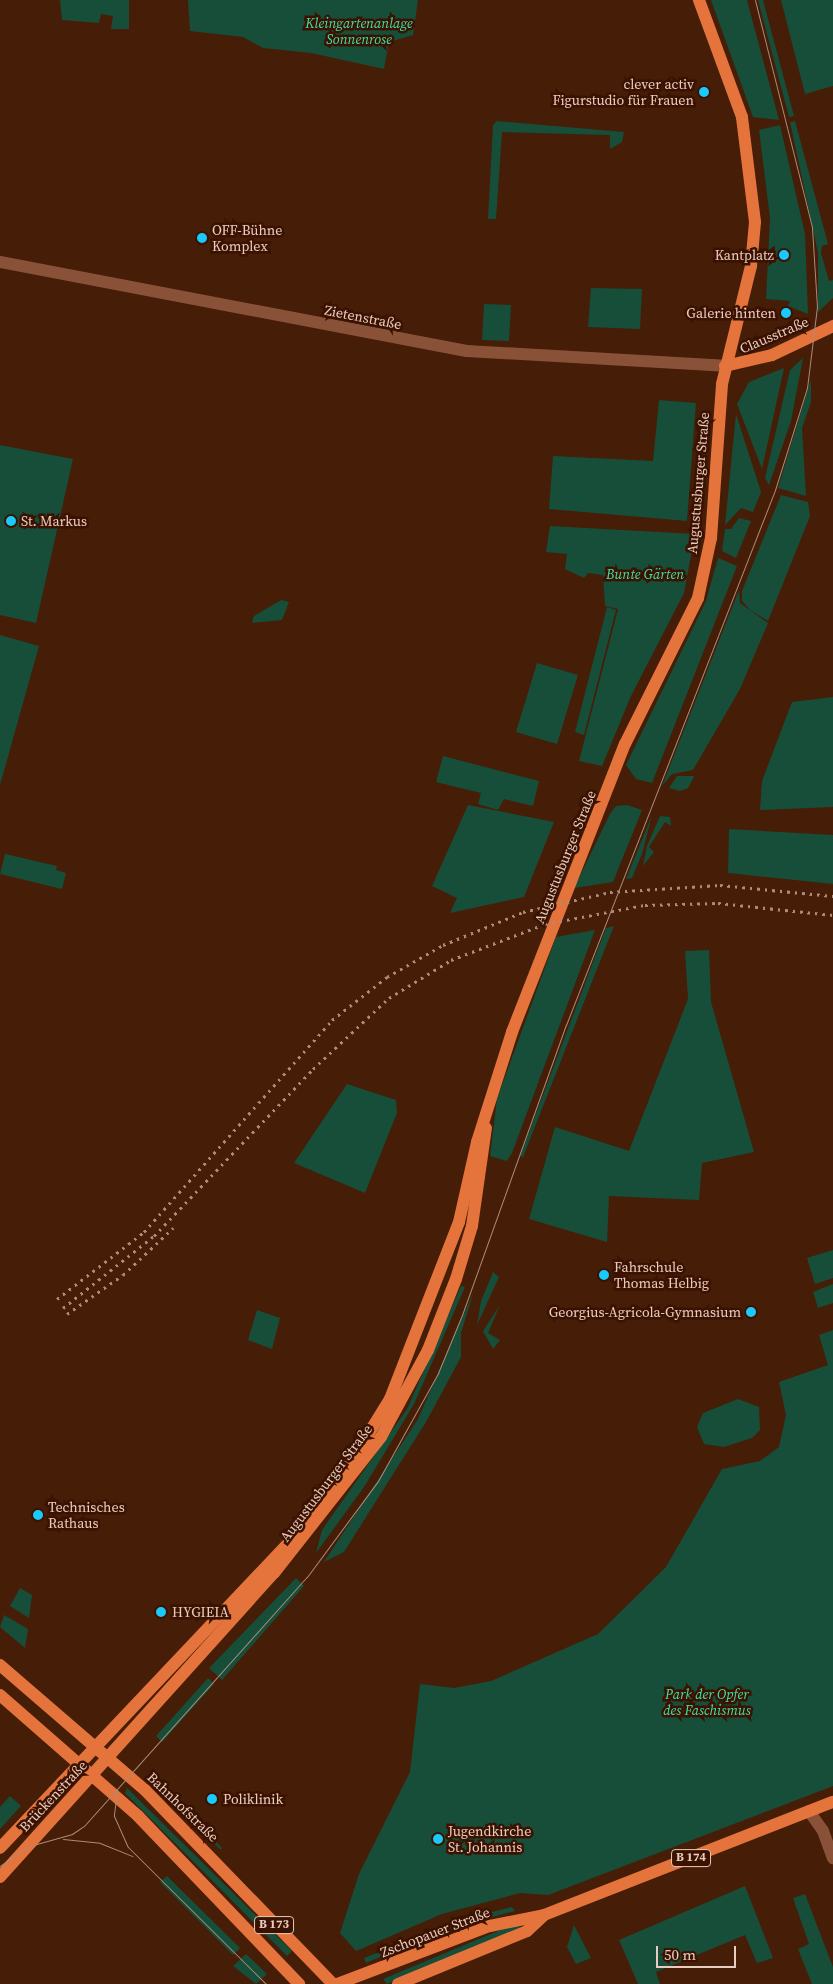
<!DOCTYPE html>
<meta charset="utf-8">
<style>
body{margin:0}
#map{position:relative;width:833px;height:1984px;overflow:hidden;background:#461d07;font-family:"Source Serif 4",serif}
div>[style]{position:absolute}
[style*='--x']{left:calc(var(--x)*1px);top:calc(var(--y)*1px);width:calc(var(--w)*1px);rotate:calc(var(--a)*1deg)}
.green>*{inset:0;background:#164e39}
.minor>*{height:12px;margin:-6px;padding:0 6px;transform-origin:6px;border-radius:6px;background:#895238}
.major>*{height:12px;margin:-6px;padding:0 6px;transform-origin:6px;border-radius:6px;background:#e5743c}
.tram>*{height:1px;margin:-0.5px;padding:0 0.5px;transform-origin:0.5px;border-radius:0.5px;background:#ac8b7b}
.rail>*{height:3px;margin-top:-1.5px;transform-origin:0;background:repeating-linear-gradient(90deg,#ac8b7b 0 2.5px,transparent 0 7.5px)}
.dots>*{width:14px;height:14px;translate:-50% -50%;box-sizing:border-box;border:2px solid #3b1200;border-radius:50%}
span{translate:-50% -50%;white-space:nowrap;text-align:center;line-height:1.15;-webkit-text-stroke:5px #3b1200;paint-order:stroke}
.shield-label span{padding:1px 4px;background:#3b1200;border:1px solid;border-radius:4px;-webkit-text-stroke-width:0}
.shield-label{font-size:12px;color:#e8ccc0;font-weight:700}
.park-label{font-size:14px;color:#3de0a8;font-style:italic}
.poi-label{font-size:14px;color:#e8ccc0}
.right{translate:-100% -50%;text-align:right}
.left{translate:0 -50%;text-align:left}
.street-label{font-size:14px;color:#e8ccc0}
.scale{position:absolute;left:656px;top:1946px;width:80px;height:22px;box-sizing:border-box;border:2px solid #e8ccc0;border-top:0;padding-left:6px;font-size:15px;line-height:18px;white-space:nowrap;color:#e8ccc0;-webkit-text-stroke:4px #3b1200;paint-order:stroke}
</style>
<div id="map">
<div class="green">
<i style="clip-path:polygon(60px 0,129px 0,129px 29px,111px 29px,113px 16px,101px 14px,99px 23px,62px 20px)"></i>
<i style="clip-path:polygon(188px 0,418px 0,413px 35px,389px 42px,384px 69px,311px 53px,263px 48px,243px 37px,190px 31px)"></i>
<i style="clip-path:polygon(711px 0,747px 0,779px 120px,753px 117px)"></i>
<i style="clip-path:polygon(758px 0,763px 0,794px 116px,789px 117px)"></i>
<i style="clip-path:polygon(781px 0,833px 0,833px 86px,805px 94px)"></i>
<i style="clip-path:polygon(497px 121px,624px 132px,622px 142px,610px 149px,610px 135px,502px 132px,496px 219px,488px 219px,493px 125px)"></i>
<i style="clip-path:polygon(795px 121px,828px 244px,822px 246px,821px 253px,829px 281px,833px 280px,833px 298px,818px 312px,818px 253px,790px 122px)"></i>
<i style="clip-path:polygon(780px 125px,805px 234px,808px 314px,788px 306px,790px 301px,766px 299px,770px 218px,759px 130px)"></i>
<i style="clip-path:polygon(591px 288px,642px 289px,640px 329px,588px 327px)"></i>
<i style="clip-path:polygon(484px 304px,511px 305px,509px 341px,482px 340px)"></i>
<i style="clip-path:polygon(803px 358px,791px 421px,769px 485px,765px 478px,790px 370px)"></i>
<i style="clip-path:polygon(784px 368px,762px 469px,737px 404px,749px 382px)"></i>
<i style="clip-path:polygon(811px 379px,811px 402px,802px 428px,806px 496px,778px 488px)"></i>
<i style="clip-path:polygon(659px 400px,696px 403px,687px 521px,549px 509px,553px 456px,653px 461px)"></i>
<i style="clip-path:polygon(736px 414px,761px 492px,753px 512px,741px 508px,725px 525px)"></i>
<i style="clip-path:polygon(0 445px,73px 459px,36px 623px,0 615px)"></i>
<i style="clip-path:polygon(781px 495px,808px 502px,810px 516px,768px 621px,750px 610px,742px 601px,742px 591px)"></i>
<i style="clip-path:polygon(739px 518px,751px 521px,736px 558px,722px 551px,725px 529px,731px 529px)"></i>
<i style="clip-path:polygon(550px 526px,695px 534px,684px 593px,631px 696px,602px 766px,579px 761px,618px 609px,605px 606px,603px 575px,588px 573px,584px 578px,565px 569px,567px 554px,546px 552px)"></i>
<i style="clip-path:polygon(718px 558px,737px 566px,652px 783px,636px 779px,626px 765px,706px 601px)"></i>
<i style="clip-path:polygon(739px 590px,740px 603px,768px 623px,740px 689px,693px 770px,672px 774px,662px 786px)"></i>
<i style="clip-path:polygon(281px 600px,289px 602px,282px 620px,252px 623px,254px 616px)"></i>
<i style="clip-path:polygon(607px 607px,616px 610px,584px 735px,575px 732px)"></i>
<i style="clip-path:polygon(0 635px,39px 646px,0 785px)"></i>
<i style="clip-path:polygon(537px 663px,578px 675px,557px 744px,516px 732px)"></i>
<i style="clip-path:polygon(833px 697px,833px 807px,760px 810px,762px 781px,792px 702px)"></i>
<i style="clip-path:polygon(443px 756px,539px 781px,533px 806px,504px 799px,498px 810px,478px 804px,481px 793px,436px 782px)"></i>
<i style="clip-path:polygon(677px 776px,693px 776px,694px 777px,688px 788px,680px 791px,669px 788px)"></i>
<i style="clip-path:polygon(468px 805px,554px 822px,524px 897px,450px 913px,457px 898px,432px 886px)"></i>
<i style="clip-path:polygon(627px 805px,642px 810px,613px 882px,574px 888px,610px 814px,616px 806px)"></i>
<i style="clip-path:polygon(652px 815px,642px 854px,632px 878px,626px 879px)"></i>
<i style="clip-path:polygon(660px 816px,670px 817px,671px 826px,665px 822px,649px 847px,654px 852px,643px 866px,647px 846px)"></i>
<i style="clip-path:polygon(729px 829px,833px 835px,833px 884px,728px 873px)"></i>
<i style="clip-path:polygon(5px 854px,57px 866px,56px 870px,66px 873px,62px 889px,0 874px)"></i>
<i style="clip-path:polygon(614px 926px,523px 1157px,520px 1156px,606px 928px)"></i>
<i style="clip-path:polygon(595px 930px,512px 1153px,507px 1161px,490px 1156px,497px 1099px,556px 937px)"></i>
<i style="clip-path:polygon(709px 950px,711px 1002px,754px 1152px,702px 1163px,699px 1200px,609px 1196px,607px 1242px,529px 1219px,555px 1127px,629px 1151px,688px 999px,685px 951px)"></i>
<i style="clip-path:polygon(347px 1084px,396px 1100px,397px 1113px,365px 1193px,294px 1163px)"></i>
<i style="clip-path:polygon(833px 1250px,833px 1278px,815px 1284px,807px 1258px)"></i>
<i style="clip-path:polygon(493px 1272px,499px 1277px,477px 1325px,481px 1301px)"></i>
<i style="clip-path:polygon(833px 1284px,833px 1303px,818px 1308px,813px 1292px)"></i>
<i style="clip-path:polygon(461px 1286px,465px 1287px,414px 1404px,364px 1487px,316px 1553px,322px 1530px,407px 1409px)"></i>
<i style="clip-path:polygon(474px 1291px,461px 1333px,461px 1357px,426px 1422px,344px 1552px,324px 1562px,418px 1419px)"></i>
<i style="clip-path:polygon(500px 1305px,488px 1333px,500px 1340px,493px 1349px,483px 1331px)"></i>
<i style="clip-path:polygon(257px 1310px,280px 1318px,272px 1349px,248px 1340px)"></i>
<i style="clip-path:polygon(833px 1330px,833px 1786px,548px 1895px,520px 1893px,442px 1914px,356px 1951px,340px 1933px,359px 1874px,410px 1772px,420px 1684px,454px 1688px,491px 1681px,598px 1634px,666px 1567px,722px 1469px,760px 1461px,779px 1447px,786px 1415px,779px 1382px,828px 1365px,819px 1335px)"></i>
<i style="clip-path:polygon(738px 1399px,759px 1407px,760px 1430px,752px 1438px,724px 1447px,704px 1444px,697px 1427px,703px 1413px)"></i>
<i style="clip-path:polygon(296px 1578px,304px 1586px,222px 1680px,209px 1668px)"></i>
<i style="clip-path:polygon(20px 1588px,32px 1595px,29px 1618px,10px 1606px)"></i>
<i style="clip-path:polygon(4px 1615px,28px 1629px,25px 1648px,0 1627px)"></i>
<i style="clip-path:polygon(208px 1678px,214px 1684px,162px 1742px,156px 1736px)"></i>
<i style="clip-path:polygon(158px 1782px,222px 1848px,221px 1850px,155px 1785px)"></i>
<i style="clip-path:polygon(127px 1788px,292px 1951px,287px 1956px,125px 1793px)"></i>
<i style="clip-path:polygon(10px 1796px,21px 1806px,0 1829px,0 1807px)"></i>
<i style="clip-path:polygon(167px 1876px,240px 1948px,233px 1955px,160px 1882px)"></i>
<i style="clip-path:polygon(745px 1886px,773px 1958px,757px 1963px,745px 1935px,656px 1972px,660px 1984px,638px 1984px,619px 1940px)"></i>
<i style="clip-path:polygon(805px 1894px,833px 1967px,833px 1984px,812px 1984px,798px 1949px,809px 1944px,793px 1898px)"></i>
<i style="clip-path:polygon(512px 1907px,515px 1911px,447px 1929px,366px 1963px,364px 1958px,445px 1924px)"></i>
<i style="clip-path:polygon(517px 1923px,520px 1928px,387px 1984px,383px 1979px)"></i>
<i style="clip-path:polygon(574px 1925px,591px 1958px,576px 1964px,567px 1947px)"></i>
<i style="clip-path:polygon(246px 1954px,267px 1974px,256px 1984px,233px 1966px)"></i>
</div>
<div class="minor">
<i style="--x:0;--y:262;--w:475;--a:10.8"></i>
<i style="--x:467;--y:351;--w:258;--a:3.3"></i>
<i style="--x:809;--y:1811;--w:24;--a:55"></i>
<i style="--x:823;--y:1831;--w:29;--a:70"></i>
</div>
<div class="major">
<i style="--x:725;--y:366;--w:48;--a:-13.2"></i>
<i style="--x:772;--y:355;--w:68;--a:-25.4"></i>
<i style="--x:0;--y:1665;--w:191;--a:40.8"></i>
<i style="--x:145;--y:1790;--w:270;--a:45.9"></i>
<i style="--x:0;--y:1695;--w:184;--a:41.2"></i>
<i style="--x:138;--y:1816;--w:233;--a:46.2"></i>
<i style="--x:0;--y:1848;--w:421;--a:-46.6"></i>
<i style="--x:289;--y:1542;--w:95;--a:-51.8"></i>
<i style="--x:348;--y:1467;--w:80;--a:-58.3"></i>
<i style="--x:390;--y:1399;--w:190;--a:-68.7"></i>
<i style="--x:459;--y:1222;--w:82;--a:-77.3"></i>
<i style="--x:477;--y:1142;--w:115;--a:-72.3"></i>
<i style="--x:512;--y:1032;--w:309;--a:-68.6"></i>
<i style="--x:625;--y:744;--w:163;--a:-63.4"></i>
<i style="--x:698;--y:598;--w:61;--a:-77.8"></i>
<i style="--x:711;--y:538;--w:154;--a:-85.9"></i>
<i style="--x:722;--y:384;--w:122;--a:-76.2"></i>
<i style="--x:751;--y:266;--w:44;--a:-84.8"></i>
<i style="--x:755;--y:222;--w:106;--a:-97.1"></i>
<i style="--x:742;--y:117;--w:125;--a:-110.2"></i>
<i style="--x:0;--y:1877;--w:409;--a:-48"></i>
<i style="--x:274;--y:1573;--w:173;--a:-51.8"></i>
<i style="--x:381;--y:1437;--w:99;--a:-61.6"></i>
<i style="--x:428;--y:1350;--w:76;--a:-68.5"></i>
<i style="--x:456;--y:1279;--w:55;--a:-73.2"></i>
<i style="--x:472;--y:1226;--w:99;--a:-81.9"></i>
<i style="--x:337;--y:1984;--w:164;--a:-20.8"></i>
<i style="--x:490;--y:1926;--w:55;--a:-11.5"></i>
<i style="--x:544;--y:1915;--w:310;--a:-21.4"></i>
<i style="--x:398;--y:1984;--w:139;--a:-22.3"></i>
<i style="--x:527;--y:1931;--w:23;--a:-43"></i>
</div>
<div class="tram">
<i style="--x:117;--y:1790;--w:26;--a:97"></i>
<i style="--x:114;--y:1816;--w:34;--a:66"></i>
<i style="--x:128;--y:1847;--w:194;--a:44.8"></i>
<i style="--x:63;--y:1839;--w:37;--a:6"></i>
<i style="--x:100;--y:1843;--w:35;--a:22"></i>
<i style="--x:0;--y:1866;--w:32;--a:-36"></i>
<i style="--x:26;--y:1847;--w:48;--a:-15.8"></i>
<i style="--x:72;--y:1834;--w:14;--a:-34"></i>
<i style="--x:84;--y:1826;--w:334;--a:-48.2"></i>
<i style="--x:307;--y:1577;--w:119;--a:-53.5"></i>
<i style="--x:378;--y:1481;--w:124;--a:-60.9"></i>
<i style="--x:438;--y:1373;--w:63;--a:-67.5"></i>
<i style="--x:462;--y:1315;--w:308;--a:-70.3"></i>
<i style="--x:566;--y:1025;--w:574;--a:-68.66"></i>
<i style="--x:775;--y:490;--w:107;--a:-72.6"></i>
<i style="--x:807;--y:388;--w:82;--a:-83"></i>
<i style="--x:817;--y:307;--w:80;--a:-93.6"></i>
<i style="--x:812;--y:227;--w:234;--a:-104.1"></i>
</div>
<div class="rail">
<i style="--x:57;--y:1299;--w:110;--a:-37.6"></i>
<i style="--x:144;--y:1232;--w:283;--a:-48.4"></i>
<i style="--x:332;--y:1020;--w:70;--a:-38"></i>
<i style="--x:387;--y:977;--w:64;--a:-29.7"></i>
<i style="--x:443;--y:945;--w:87;--a:-22.4"></i>
<i style="--x:523;--y:912;--w:89;--a:-12.9"></i>
<i style="--x:610;--y:892;--w:110;--a:-3.6"></i>
<i style="--x:720;--y:885;--w:114;--a:5.6"></i>
<i style="--x:63;--y:1308;--w:116;--a:-38.4"></i>
<i style="--x:154;--y:1236;--w:231;--a:-46.4"></i>
<i style="--x:313;--y:1069;--w:104;--a:-43.1"></i>
<i style="--x:389;--y:998;--w:73;--a:-31.5"></i>
<i style="--x:451;--y:960;--w:101;--a:-21"></i>
<i style="--x:545;--y:924;--w:102;--a:-10.8"></i>
<i style="--x:645;--y:905;--w:73;--a:-1.6"></i>
<i style="--x:718;--y:903;--w:116;--a:6"></i>
<i style="--x:67;--y:1314;--w:68;--a:-34.9"></i>
<i style="--x:123;--y:1275;--w:69;--a:-43.2"></i>
</div>
<div class="dots">
<i style="left:704px;top:92px;background:#1acafc"></i>
<i style="left:202px;top:238px;background:#1acafc"></i>
<i style="left:784px;top:255px;background:#1acafc"></i>
<i style="left:786px;top:313px;background:#1acafc"></i>
<i style="left:11px;top:521px;background:#1acafc"></i>
<i style="left:604px;top:1275px;background:#1acafc"></i>
<i style="left:751px;top:1312px;background:#1acafc"></i>
<i style="left:38px;top:1515px;background:#1acafc"></i>
<i style="left:161px;top:1612px;background:#1acafc"></i>
<i style="left:212px;top:1799px;background:#1acafc"></i>
<i style="left:438px;top:1839px;background:#1acafc"></i>
</div>
<div class="shield-label">
<span style="left:691px;top:1858px">B 174</span>
<span style="left:274px;top:1925px">B 173</span>
</div>
<div class="park-label">
<span style="left:359px;top:31px">Kleingartenanlage<br>Sonnenrose</span>
<span style="left:645px;top:574px">Bunte Gärten</span>
<span style="left:707px;top:1702px">Park der Opfer<br>des Faschismus</span>
</div>
<div class="poi-label">
<span class="right" style="left:694px;top:92px">clever activ<br>Figurstudio für Frauen</span>
<span class="left" style="left:212px;top:238px">OFF-Bühne<br>Komplex</span>
<span class="right" style="left:774px;top:255px">Kantplatz</span>
<span class="right" style="left:776px;top:313px">Galerie hinten</span>
<span class="left" style="left:21px;top:521px">St. Markus</span>
<span class="left" style="left:614px;top:1275px">Fahrschule<br>Thomas Helbig</span>
<span class="right" style="left:741px;top:1312px">Georgius-Agricola-Gymnasium</span>
<span class="left" style="left:48px;top:1515px">Technisches<br>Rathaus</span>
<span class="left" style="left:172px;top:1612px">HYGIEIA</span>
<span class="left" style="left:223px;top:1799px">Poliklinik</span>
<span class="left" style="left:448px;top:1839px">Jugendkirche<br>St. Johannis</span>
</div>
<div class="street-label">
<span style="left:363px;top:317px;rotate:11deg">Zietenstraße</span>
<span style="left:774px;top:335px;rotate:-23deg">Clausstraße</span>
<span style="left:698px;top:483px;rotate:-85deg">Augustusburger Straße</span>
<span style="left:565px;top:857px;rotate:-68deg">Augustusburger Straße</span>
<span style="left:326px;top:1483px;rotate:-53deg">Augustusburger Straße</span>
<span style="left:53px;top:1796px;rotate:-47deg">Brückenstraße</span>
<span style="left:183px;top:1807px;rotate:44deg">Bahnhofstraße</span>
<span style="left:435px;top:1932px;rotate:-21deg">Zschopauer Straße</span>
</div>
<div class="scale">50 m</div>
</div>
